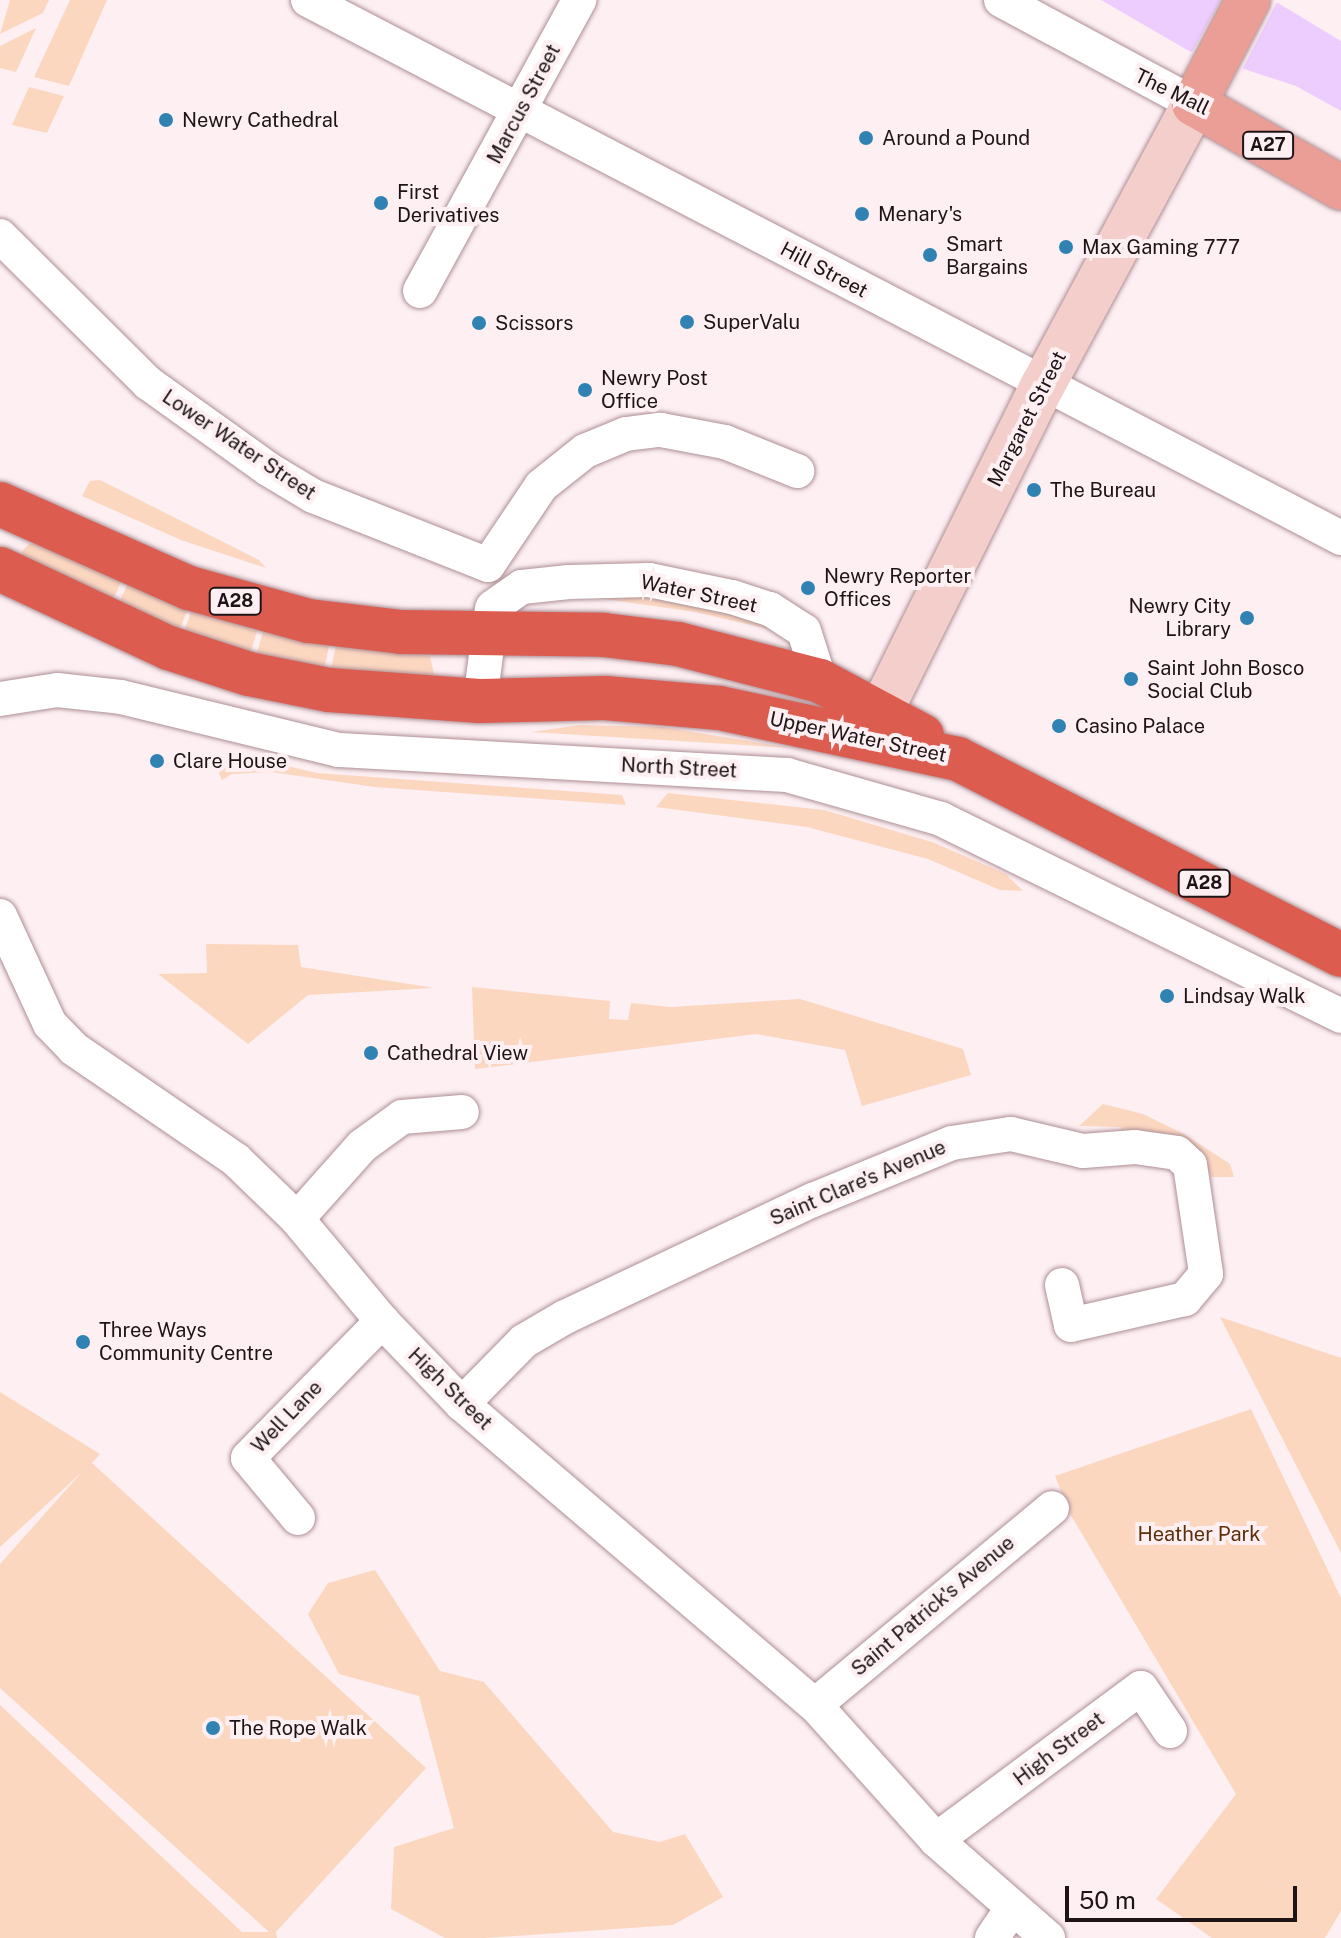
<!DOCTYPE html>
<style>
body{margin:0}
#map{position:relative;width:1341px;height:1938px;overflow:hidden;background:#fdeff2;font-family:"Public Sans",sans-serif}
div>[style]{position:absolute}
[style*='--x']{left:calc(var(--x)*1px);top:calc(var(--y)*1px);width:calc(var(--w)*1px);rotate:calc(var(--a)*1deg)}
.green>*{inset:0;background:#fcd7c0}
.water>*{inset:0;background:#edcdfe}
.pier>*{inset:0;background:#fdeff2}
.roads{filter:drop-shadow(0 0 2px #ad8f95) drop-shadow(0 0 2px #ad8f95)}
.street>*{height:34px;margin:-17px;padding:0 17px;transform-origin:17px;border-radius:17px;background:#fff}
.secondary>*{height:44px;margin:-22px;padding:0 22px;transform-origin:22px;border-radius:22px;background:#f4ceca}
.primary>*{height:44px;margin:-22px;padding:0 22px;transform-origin:22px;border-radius:22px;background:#ea9e96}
.highway>*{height:44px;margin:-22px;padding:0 22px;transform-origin:22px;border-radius:22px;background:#dc5d50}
.dots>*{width:22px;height:22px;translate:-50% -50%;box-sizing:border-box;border:4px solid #fdeff2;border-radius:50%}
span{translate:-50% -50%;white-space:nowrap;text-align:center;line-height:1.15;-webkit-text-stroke:8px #fdeff2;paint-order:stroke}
.shield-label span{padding:2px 6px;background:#fdeff2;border:2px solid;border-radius:6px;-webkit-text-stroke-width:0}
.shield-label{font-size:18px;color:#1e1316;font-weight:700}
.street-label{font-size:20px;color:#1e1316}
.poi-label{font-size:20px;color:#1e1316}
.left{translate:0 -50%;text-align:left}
.right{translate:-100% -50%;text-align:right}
.park-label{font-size:20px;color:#5d2e08}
.scale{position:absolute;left:1065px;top:1886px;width:232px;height:36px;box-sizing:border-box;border:4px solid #1e1316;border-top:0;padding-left:10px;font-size:24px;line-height:28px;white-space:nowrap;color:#1e1316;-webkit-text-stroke:6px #fdeff2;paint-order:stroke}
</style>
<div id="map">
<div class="green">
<i style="clip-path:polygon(10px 0,49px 0,43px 13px,0 34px)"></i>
<i style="clip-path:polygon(70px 0,107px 0,69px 86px,34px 77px)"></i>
<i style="clip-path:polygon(36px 28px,16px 72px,0 68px,0 46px)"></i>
<i style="clip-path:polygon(29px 87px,64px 96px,47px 133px,12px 125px)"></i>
<i style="clip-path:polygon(100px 480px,259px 560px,266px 568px,181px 540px,82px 496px,90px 481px)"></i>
<i style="clip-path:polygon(44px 543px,122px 580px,111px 604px,23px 562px,22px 551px,29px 544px)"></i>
<i style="clip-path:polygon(128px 583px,188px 608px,178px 634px,117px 608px)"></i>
<i style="clip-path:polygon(648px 596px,732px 609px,785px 633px,695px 612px,591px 597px)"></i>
<i style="clip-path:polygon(192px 609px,257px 631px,250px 654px,183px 635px)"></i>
<i style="clip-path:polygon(263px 631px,329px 645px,324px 671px,256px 657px)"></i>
<i style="clip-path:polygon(336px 645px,430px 656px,434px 674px,423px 683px,330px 673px)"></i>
<i style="clip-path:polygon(580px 725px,662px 727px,791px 748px,531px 732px)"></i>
<i style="clip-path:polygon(249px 757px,317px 773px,622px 795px,626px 805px,375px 787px,271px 772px,232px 774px,222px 780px,218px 771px)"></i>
<i style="clip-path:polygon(668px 793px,824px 810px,932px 842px,1006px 874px,1023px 891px,1000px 890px,928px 859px,807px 827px,656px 807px)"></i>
<i style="clip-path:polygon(206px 944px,298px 945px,301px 967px,434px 988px,308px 995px,248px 1044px,158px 974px,207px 973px)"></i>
<i style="clip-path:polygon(472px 987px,610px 1001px,609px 1019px,628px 1020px,631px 1003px,671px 1007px,800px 999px,963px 1049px,971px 1075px,862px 1106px,845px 1050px,756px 1034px,475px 1069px)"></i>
<i style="clip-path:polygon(1103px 1104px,1143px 1114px,1184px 1134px,1230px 1164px,1234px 1177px,1211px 1177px,1202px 1154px,1122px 1134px,1121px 1127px,1079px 1126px)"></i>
<i style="clip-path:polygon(1220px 1317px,1341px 1358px,1341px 1553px)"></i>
<i style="clip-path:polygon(0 1392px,100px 1454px,92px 1463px,426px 1768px,276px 1932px,277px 1938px,0 1938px,0 1705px,242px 1932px,269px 1932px,0 1688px,0 1564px,81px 1473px,0 1547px)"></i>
<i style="clip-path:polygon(1251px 1409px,1341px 1598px,1341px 1911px,1325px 1938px,1212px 1938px,1156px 1899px,1236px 1794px,1069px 1512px,1055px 1476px)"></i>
<i style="clip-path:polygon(375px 1570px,440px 1671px,484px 1682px,613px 1832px,660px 1842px,685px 1834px,723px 1897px,673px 1925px,486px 1938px,445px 1938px,391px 1909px,394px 1847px,454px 1828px,419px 1696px,339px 1674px,308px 1614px,328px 1583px)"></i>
</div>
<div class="water">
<i style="clip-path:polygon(1101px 0,1273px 0,1341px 41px,1341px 111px,1296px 86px,1189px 51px)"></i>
</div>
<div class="pier">
<i style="clip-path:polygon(1221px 0,1278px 0,1241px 72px,1191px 54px)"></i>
</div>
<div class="roads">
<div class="street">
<i style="--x:308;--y:0;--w:1165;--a:27.51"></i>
<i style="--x:1001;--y:0;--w:219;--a:28.3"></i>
<i style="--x:0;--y:236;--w:209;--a:44.8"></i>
<i style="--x:148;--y:383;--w:148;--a:35.6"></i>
<i style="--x:268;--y:469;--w:52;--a:31"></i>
<i style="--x:313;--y:496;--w:188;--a:21.5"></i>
<i style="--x:420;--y:291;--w:332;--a:-61.3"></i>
<i style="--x:488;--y:565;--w:95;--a:-56.1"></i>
<i style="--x:541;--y:486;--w:56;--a:-38.5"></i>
<i style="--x:585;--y:451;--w:44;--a:-22.5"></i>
<i style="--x:626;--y:434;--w:35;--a:-7"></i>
<i style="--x:661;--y:430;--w:65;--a:10.6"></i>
<i style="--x:725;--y:442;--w:78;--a:21.9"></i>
<i style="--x:493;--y:607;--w:35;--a:-35"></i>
<i style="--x:522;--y:587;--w:47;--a:-6.1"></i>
<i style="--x:569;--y:582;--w:80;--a:-1.4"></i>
<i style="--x:649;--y:580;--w:85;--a:11.6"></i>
<i style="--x:732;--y:597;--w:40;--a:18"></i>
<i style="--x:770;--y:609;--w:40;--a:32.9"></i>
<i style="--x:804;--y:631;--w:52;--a:72.3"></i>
<i style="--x:0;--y:699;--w:58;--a:-9"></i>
<i style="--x:57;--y:690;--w:64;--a:6.2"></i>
<i style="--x:121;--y:697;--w:224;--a:13.7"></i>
<i style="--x:339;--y:750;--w:449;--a:3.2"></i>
<i style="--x:787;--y:775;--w:160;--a:15.9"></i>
<i style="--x:941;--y:819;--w:446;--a:26.2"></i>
<i style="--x:480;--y:701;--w:93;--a:-82.6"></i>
<i style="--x:0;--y:916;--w:119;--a:65.2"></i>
<i style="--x:50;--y:1024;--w:35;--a:46"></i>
<i style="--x:74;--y:1049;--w:196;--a:34.4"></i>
<i style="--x:236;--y:1160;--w:85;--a:44"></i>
<i style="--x:297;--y:1219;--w:133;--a:50.2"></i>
<i style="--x:382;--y:1321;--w:115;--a:46.1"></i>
<i style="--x:462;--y:1404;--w:464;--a:40.5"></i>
<i style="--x:815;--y:1705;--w:181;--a:48.1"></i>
<i style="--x:936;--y:1840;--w:149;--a:41.2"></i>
<i style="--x:297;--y:1219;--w:98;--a:-48.3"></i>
<i style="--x:362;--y:1146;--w:49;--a:-35.9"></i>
<i style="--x:402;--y:1117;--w:60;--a:-4.8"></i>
<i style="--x:462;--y:1404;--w:88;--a:-45.5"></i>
<i style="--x:524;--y:1341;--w:48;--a:-30.3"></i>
<i style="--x:565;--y:1317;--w:274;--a:-25.3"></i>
<i style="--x:813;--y:1200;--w:150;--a:-22.3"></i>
<i style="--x:952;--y:1143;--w:60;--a:-8.7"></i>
<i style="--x:1011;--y:1134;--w:74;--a:13.3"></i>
<i style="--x:1083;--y:1151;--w:52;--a:-4.4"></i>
<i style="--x:1135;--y:1147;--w:42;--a:8.1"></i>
<i style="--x:1177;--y:1153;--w:18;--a:43"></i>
<i style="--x:1190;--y:1165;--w:110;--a:81.6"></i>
<i style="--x:1206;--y:1274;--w:33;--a:130"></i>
<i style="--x:1185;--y:1299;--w:117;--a:167.2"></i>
<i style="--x:1071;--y:1325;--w:41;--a:-102.7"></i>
<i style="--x:298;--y:1518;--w:78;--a:-129.8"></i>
<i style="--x:248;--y:1458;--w:192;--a:-45.6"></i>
<i style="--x:815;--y:1705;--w:308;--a:-39.7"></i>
<i style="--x:936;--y:1840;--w:255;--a:-36.6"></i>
<i style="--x:1141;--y:1688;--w:52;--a:56"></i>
<i style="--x:992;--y:1938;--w:34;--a:-56"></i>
</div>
<div class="secondary">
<i style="--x:868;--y:737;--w:393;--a:-63.6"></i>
<i style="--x:1043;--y:385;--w:319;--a:-61.7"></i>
</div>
<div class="primary">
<i style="--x:1248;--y:0;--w:117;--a:117.4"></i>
<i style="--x:1194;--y:104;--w:169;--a:29.7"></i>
</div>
<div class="highway">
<i style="--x:0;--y:504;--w:207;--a:24"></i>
<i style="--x:189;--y:588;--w:124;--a:15.4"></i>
<i style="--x:309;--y:621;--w:93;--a:6.8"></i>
<i style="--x:401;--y:632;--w:203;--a:0.8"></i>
<i style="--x:604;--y:635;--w:75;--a:6.9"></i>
<i style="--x:678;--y:644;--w:147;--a:14.6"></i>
<i style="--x:820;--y:681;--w:116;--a:28.3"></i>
<i style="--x:0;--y:569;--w:187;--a:25.1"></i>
<i style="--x:169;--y:648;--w:84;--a:18"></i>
<i style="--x:249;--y:674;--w:82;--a:11.3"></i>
<i style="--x:329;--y:690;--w:151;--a:4.2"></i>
<i style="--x:480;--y:701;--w:125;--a:-1.4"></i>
<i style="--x:605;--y:698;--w:115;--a:5"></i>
<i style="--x:720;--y:708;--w:243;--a:12.1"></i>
<i style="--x:958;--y:759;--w:430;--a:27.1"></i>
</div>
</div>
<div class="dots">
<i style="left:166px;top:120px;background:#3082b3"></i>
<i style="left:866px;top:138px;background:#3082b3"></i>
<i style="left:381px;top:203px;background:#3082b3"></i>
<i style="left:862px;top:214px;background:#3082b3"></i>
<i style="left:1066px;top:247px;background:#3082b3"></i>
<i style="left:930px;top:255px;background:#3082b3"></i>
<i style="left:687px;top:322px;background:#3082b3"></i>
<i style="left:479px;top:323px;background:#3082b3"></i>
<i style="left:585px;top:390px;background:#3082b3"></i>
<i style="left:1034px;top:490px;background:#3082b3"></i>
<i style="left:808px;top:588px;background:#3082b3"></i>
<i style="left:1247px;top:618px;background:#3082b3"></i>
<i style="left:1131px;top:679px;background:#3082b3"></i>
<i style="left:1059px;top:726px;background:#3082b3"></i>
<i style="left:157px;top:761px;background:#3082b3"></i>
<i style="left:1167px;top:996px;background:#3082b3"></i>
<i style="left:371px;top:1053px;background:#3082b3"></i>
<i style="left:83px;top:1342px;background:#3082b3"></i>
<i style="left:213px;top:1728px;background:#3082b3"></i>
</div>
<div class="shield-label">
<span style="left:1268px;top:145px">A27</span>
<span style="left:235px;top:601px">A28</span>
<span style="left:1204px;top:883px">A28</span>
</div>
<div class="street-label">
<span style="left:1172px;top:92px;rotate:26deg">The Mall</span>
<span style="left:524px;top:104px;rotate:-62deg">Marcus Street</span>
<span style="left:824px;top:270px;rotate:28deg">Hill Street</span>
<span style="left:1027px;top:419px;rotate:-63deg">Margaret Street</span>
<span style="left:239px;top:445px;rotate:34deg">Lower Water Street</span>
<span style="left:699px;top:594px;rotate:12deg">Water Street</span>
<span style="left:858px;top:737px;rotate:12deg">Upper Water Street</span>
<span style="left:679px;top:768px;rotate:3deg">North Street</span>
<span style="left:858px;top:1183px;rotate:-23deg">Saint Clare's Avenue</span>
<span style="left:450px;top:1389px;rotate:44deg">High Street</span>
<span style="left:287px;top:1417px;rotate:-46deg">Well Lane</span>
<span style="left:933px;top:1606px;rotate:-40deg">Saint Patrick's Avenue</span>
<span style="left:1059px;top:1749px;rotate:-37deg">High Street</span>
</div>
<div class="poi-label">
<span class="left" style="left:182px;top:120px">Newry Cathedral</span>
<span class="left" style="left:882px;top:138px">Around a Pound</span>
<span class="left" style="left:397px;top:204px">First<br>Derivatives</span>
<span class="left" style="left:878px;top:214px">Menary's</span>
<span class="left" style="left:946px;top:256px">Smart<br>Bargains</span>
<span class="left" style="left:1082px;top:247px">Max Gaming 777</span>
<span class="left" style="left:703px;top:322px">SuperValu</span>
<span class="left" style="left:495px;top:323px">Scissors</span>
<span class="left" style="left:601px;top:390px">Newry Post<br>Office</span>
<span class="left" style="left:1050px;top:490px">The Bureau</span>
<span class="left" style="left:824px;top:588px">Newry Reporter<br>Offices</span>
<span class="right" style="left:1231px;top:618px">Newry City<br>Library</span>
<span class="left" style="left:1147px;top:680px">Saint John Bosco<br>Social Club</span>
<span class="left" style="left:1075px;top:726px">Casino Palace</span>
<span class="left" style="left:173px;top:761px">Clare House</span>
<span class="left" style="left:1183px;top:996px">Lindsay Walk</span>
<span class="left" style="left:387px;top:1053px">Cathedral View</span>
<span class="left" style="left:99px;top:1342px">Three Ways<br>Community Centre</span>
<span class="left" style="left:229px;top:1728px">The Rope Walk</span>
</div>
<div class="park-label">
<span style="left:1199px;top:1534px">Heather Park</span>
</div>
<div class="scale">50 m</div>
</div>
